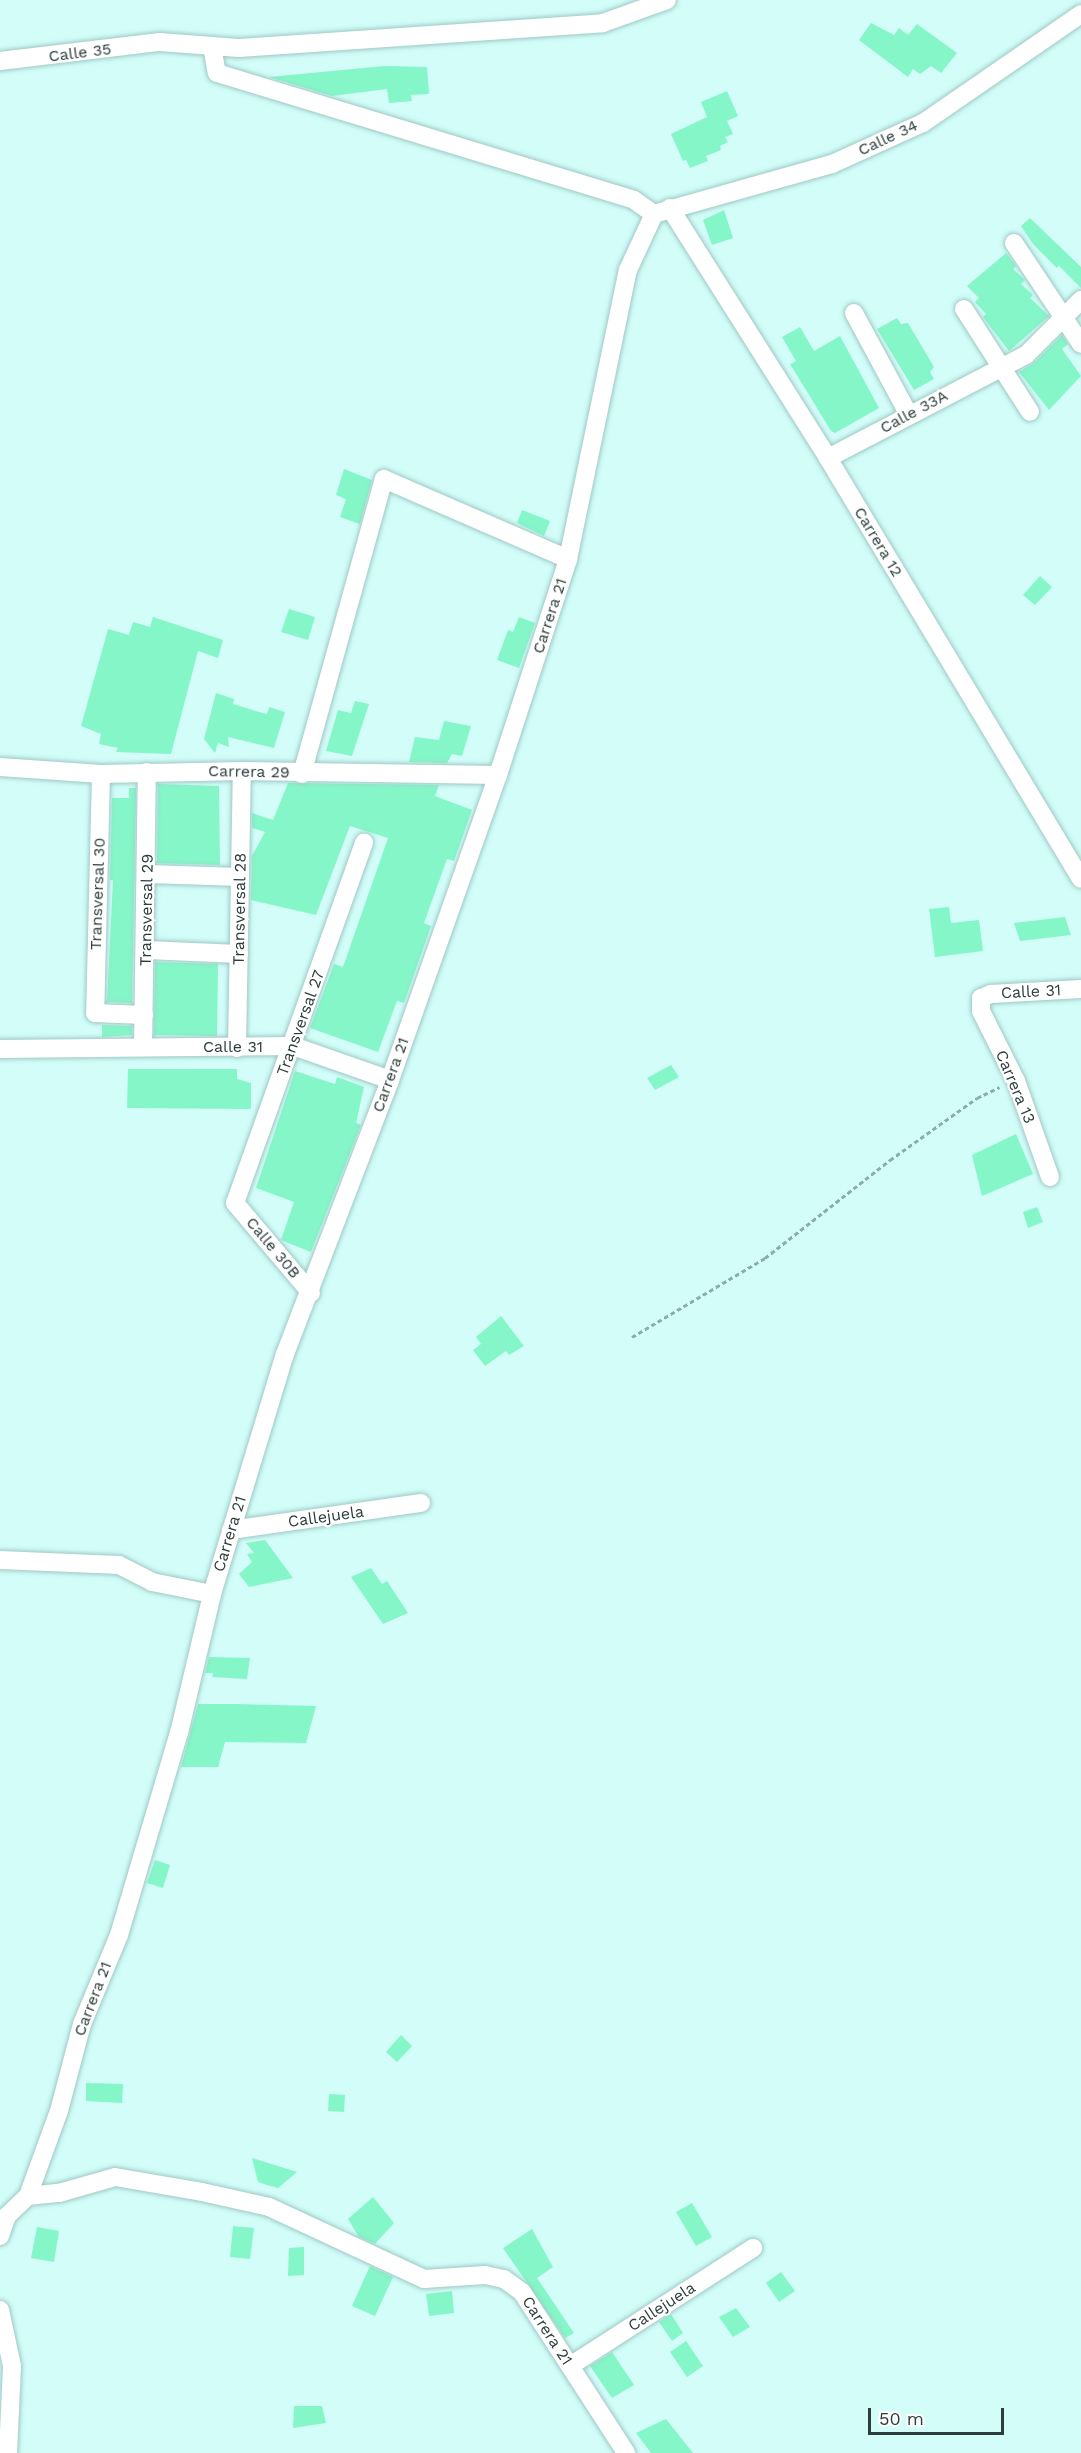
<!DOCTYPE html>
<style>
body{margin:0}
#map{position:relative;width:1081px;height:2453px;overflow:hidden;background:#d2fdf9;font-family:"Work Sans",sans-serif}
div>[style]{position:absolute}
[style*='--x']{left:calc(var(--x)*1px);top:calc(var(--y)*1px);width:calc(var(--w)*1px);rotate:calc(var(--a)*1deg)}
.building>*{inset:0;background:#85f6c8}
.path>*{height:3px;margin-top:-1.5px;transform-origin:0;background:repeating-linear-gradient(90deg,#8caca9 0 4.5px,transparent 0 7.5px)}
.roads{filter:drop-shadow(0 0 2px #9fc8c4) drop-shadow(0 0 2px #9fc8c4)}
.minor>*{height:18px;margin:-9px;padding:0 9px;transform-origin:9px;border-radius:9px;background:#fff}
span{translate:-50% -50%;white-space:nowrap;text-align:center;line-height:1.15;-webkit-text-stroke:4.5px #fff;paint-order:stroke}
.street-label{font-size:16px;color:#2c3d3b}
.scale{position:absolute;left:868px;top:2408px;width:136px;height:27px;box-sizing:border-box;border:3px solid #2c3d3b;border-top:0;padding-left:8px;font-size:18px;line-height:21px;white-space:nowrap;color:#2c3d3b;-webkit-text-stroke:4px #fff;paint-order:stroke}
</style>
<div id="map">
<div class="building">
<i style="clip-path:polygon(871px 23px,894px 35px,899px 28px,908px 35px,917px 24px,957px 53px,941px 73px,931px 66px,920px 74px,913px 69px,908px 77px,859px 40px)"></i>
<i style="clip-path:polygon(384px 66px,427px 67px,429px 94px,411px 95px,412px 101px,389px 103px,387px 89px,332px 96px,269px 77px)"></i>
<i style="clip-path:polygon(727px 91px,738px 116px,727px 121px,733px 134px,725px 137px,728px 142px,720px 146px,721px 150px,706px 156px,708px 161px,690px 168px,686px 160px,683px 161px,671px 134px,707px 117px,701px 102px)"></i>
<i style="clip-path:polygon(724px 210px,733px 238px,712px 245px,703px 220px)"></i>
<i style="clip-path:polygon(1030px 218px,1081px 267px,1081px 288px,1059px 266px,1062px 262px,1057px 268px,1033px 244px,1021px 226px)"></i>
<i style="clip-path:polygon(1006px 253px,1016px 266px,1013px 269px,1025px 280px,1021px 284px,1033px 295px,1030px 298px,1049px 316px,1009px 351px,983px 317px,986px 314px,975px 302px,979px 298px,967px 286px)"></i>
<i style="clip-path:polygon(897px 318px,901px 324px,908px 323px,934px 367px,930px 372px,934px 379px,914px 390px,877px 329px)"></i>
<i style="clip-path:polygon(800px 327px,814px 351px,840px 336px,879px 408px,835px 433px,831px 431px,790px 364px,796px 361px,782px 337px)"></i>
<i style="clip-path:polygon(1062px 335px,1068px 344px,1062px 349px,1081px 376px,1049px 410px,1019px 372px,1034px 363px)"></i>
<i style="clip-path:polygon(344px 469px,372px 480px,360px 524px,340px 517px,346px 499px,336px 495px)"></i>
<i style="clip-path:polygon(522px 510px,550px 521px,544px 536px,517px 523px)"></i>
<i style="clip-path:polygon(1040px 576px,1052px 587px,1035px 605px,1023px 595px)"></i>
<i style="clip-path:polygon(289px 609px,315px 617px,308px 640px,281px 632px)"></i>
<i style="clip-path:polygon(153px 617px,223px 640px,218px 658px,198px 651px,171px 754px,116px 752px,118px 748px,99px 744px,101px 734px,81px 726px,108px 629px,129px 635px,133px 622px,150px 627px)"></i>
<i style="clip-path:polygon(519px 617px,535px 623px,519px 668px,497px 660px,508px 630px,513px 632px)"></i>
<i style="clip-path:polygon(216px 693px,234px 699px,233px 704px,259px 712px,267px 714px,269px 707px,285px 712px,274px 748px,228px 737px,229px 747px,218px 743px,215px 753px,204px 739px)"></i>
<i style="clip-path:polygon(355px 701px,369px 704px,352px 756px,326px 751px,338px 710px,351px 713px)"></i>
<i style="clip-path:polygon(444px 721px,471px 726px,462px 756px,452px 754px,447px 763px,409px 762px,415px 737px,439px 740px)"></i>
<i style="clip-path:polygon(288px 783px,439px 785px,435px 796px,472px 810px,454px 861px,447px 859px,424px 923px,431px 926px,422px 952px,404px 1003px,397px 1001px,378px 1052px,310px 1028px,334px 964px,343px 967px,388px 838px,350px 826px,316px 915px,251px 900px,252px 856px,265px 832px,252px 828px,252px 813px,273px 820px)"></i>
<i style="clip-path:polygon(158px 784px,219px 786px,220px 865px,157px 863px)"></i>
<i style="clip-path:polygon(129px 788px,136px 788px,132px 1003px,107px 1002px,113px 880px,110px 880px,112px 798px,129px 798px)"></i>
<i style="clip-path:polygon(949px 907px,951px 923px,979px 920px,983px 951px,935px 957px,929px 909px)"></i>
<i style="clip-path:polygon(1065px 917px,1071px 935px,1020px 941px,1014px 923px)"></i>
<i style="clip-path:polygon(155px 962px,218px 964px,217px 1036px,154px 1035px)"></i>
<i style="clip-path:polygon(102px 1025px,132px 1026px,132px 1035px,102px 1037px)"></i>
<i style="clip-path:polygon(671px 1065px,679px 1077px,655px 1090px,647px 1078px)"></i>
<i style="clip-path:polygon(128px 1069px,237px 1069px,237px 1079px,251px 1083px,251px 1109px,127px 1108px)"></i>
<i style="clip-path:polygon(295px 1071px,335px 1084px,337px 1077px,364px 1087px,356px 1123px,361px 1125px,311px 1252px,281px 1240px,294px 1202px,256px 1188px)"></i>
<i style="clip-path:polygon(1016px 1134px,1033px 1174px,982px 1196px,972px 1155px)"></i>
<i style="clip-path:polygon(1037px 1207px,1043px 1222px,1028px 1228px,1023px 1212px)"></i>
<i style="clip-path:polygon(501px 1316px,524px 1346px,509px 1355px,506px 1351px,485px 1366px,473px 1350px,481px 1344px,476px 1337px)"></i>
<i style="clip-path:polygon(265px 1540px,293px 1578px,249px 1587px,239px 1574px,252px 1562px,247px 1554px,254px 1553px,246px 1543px)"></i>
<i style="clip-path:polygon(371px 1568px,382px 1584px,387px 1581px,408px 1613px,383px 1624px,351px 1577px)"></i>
<i style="clip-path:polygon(209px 1657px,250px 1658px,247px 1679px,212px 1677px,213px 1673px,205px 1673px)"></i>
<i style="clip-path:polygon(198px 1704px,236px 1704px,316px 1706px,306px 1743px,225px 1742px,218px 1767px,181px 1767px)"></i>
<i style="clip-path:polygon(155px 1860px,170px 1865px,163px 1888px,147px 1883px)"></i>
<i style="clip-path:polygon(401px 2035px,412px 2046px,397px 2062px,386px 2052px)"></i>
<i style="clip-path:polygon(86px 2083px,123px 2084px,122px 2103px,86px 2101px)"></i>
<i style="clip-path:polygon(329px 2094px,345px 2095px,344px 2112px,328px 2111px)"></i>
<i style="clip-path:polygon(252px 2158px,297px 2172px,278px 2188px,267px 2185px,258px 2182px)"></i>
<i style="clip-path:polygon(373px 2197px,394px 2223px,375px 2244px,359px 2237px,348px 2219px)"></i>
<i style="clip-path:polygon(692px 2203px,712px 2237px,696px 2246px,676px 2212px)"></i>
<i style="clip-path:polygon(233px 2226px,254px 2228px,250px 2259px,230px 2257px)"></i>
<i style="clip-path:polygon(37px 2227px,59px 2231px,54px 2262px,31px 2258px)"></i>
<i style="clip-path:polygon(532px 2229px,553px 2267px,537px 2278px,574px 2333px,565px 2338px,503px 2248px)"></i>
<i style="clip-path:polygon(304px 2247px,304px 2275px,288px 2276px,289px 2248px)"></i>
<i style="clip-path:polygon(370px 2266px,393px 2277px,375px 2316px,352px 2306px)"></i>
<i style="clip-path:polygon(781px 2272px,795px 2291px,779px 2302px,766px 2283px)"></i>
<i style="clip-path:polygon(452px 2291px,454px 2313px,429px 2316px,426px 2294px)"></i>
<i style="clip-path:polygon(736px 2308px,750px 2327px,733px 2337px,719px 2317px)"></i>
<i style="clip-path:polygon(671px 2314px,683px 2333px,672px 2341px,659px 2322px)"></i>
<i style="clip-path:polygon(686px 2341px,703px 2366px,687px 2377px,670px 2352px)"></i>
<i style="clip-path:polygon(612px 2352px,634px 2385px,612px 2398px,590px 2366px)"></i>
<i style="clip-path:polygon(294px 2406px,322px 2406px,326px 2423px,293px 2428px)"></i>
<i style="clip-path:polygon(666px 2419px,693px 2453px,651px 2453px,636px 2433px)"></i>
</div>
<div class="path">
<i style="--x:632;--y:1337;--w:155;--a:-30.7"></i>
<i style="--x:765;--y:1258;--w:159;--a:-38.1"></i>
<i style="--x:890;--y:1160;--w:107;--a:-35.5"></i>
<i style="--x:977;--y:1098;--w:25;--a:-26"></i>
</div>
<div class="roads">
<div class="minor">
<i style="--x:212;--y:46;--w:27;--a:80"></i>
<i style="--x:217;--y:73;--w:436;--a:16.9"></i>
<i style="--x:634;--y:200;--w:24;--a:35"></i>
<i style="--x:0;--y:61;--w:161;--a:-6.8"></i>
<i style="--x:160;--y:42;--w:79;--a:4.3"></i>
<i style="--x:239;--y:48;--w:365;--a:-3.9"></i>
<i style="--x:603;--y:23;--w:68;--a:-19.8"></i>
<i style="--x:670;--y:208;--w:296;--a:57.7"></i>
<i style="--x:828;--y:458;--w:491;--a:59"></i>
<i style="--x:1014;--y:243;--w:121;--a:56.4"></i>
<i style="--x:964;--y:309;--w:122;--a:57.3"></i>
<i style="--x:854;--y:313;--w:116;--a:61.7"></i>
<i style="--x:828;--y:458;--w:223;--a:-27.5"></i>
<i style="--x:1026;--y:355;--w:78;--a:-45"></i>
<i style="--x:0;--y:767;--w:101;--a:4"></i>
<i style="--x:101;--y:774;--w:141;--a:-1.2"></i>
<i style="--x:242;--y:771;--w:256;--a:0.9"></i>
<i style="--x:101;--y:774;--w:239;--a:91.4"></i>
<i style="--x:95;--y:1013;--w:49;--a:2.3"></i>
<i style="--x:302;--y:774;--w:306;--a:-74.5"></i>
<i style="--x:384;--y:479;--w:201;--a:23.5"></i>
<i style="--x:148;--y:874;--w:92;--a:1.9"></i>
<i style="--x:147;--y:950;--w:92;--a:2.5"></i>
<i style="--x:143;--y:1047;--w:275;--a:-89.2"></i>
<i style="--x:237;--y:1048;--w:277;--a:-89"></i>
<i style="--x:0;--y:1049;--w:293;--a:-0.6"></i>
<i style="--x:293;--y:1046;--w:103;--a:19.3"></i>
<i style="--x:1050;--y:1177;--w:102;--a:-109.5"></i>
<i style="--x:1016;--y:1081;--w:78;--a:-116.6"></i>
<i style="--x:981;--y:1011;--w:13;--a:-90"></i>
<i style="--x:981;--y:998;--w:11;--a:-22"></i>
<i style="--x:991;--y:994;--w:90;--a:-3.2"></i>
<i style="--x:311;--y:1293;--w:118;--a:-130.2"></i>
<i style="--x:235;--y:1203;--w:383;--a:-70.3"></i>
<i style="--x:231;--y:1530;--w:192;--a:-8.1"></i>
<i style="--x:0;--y:1560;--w:119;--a:2.4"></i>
<i style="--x:119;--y:1565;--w:37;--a:27"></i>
<i style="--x:152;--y:1582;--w:61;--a:11.3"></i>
<i style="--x:28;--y:2196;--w:31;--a:-6"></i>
<i style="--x:59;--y:2193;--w:58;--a:-15.9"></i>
<i style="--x:115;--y:2177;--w:88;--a:9.8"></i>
<i style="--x:202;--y:2192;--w:69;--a:12.6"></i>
<i style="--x:269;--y:2207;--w:171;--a:24.9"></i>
<i style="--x:424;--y:2279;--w:61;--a:-3.8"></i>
<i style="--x:485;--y:2275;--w:19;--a:12"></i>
<i style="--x:504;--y:2279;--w:22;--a:36"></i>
<i style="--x:522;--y:2292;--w:192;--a:57.1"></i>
<i style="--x:0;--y:2236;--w:21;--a:-71"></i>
<i style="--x:7;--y:2216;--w:29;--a:-44"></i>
<i style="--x:28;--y:2196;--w:90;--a:-70"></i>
<i style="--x:59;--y:2111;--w:90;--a:-75.2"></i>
<i style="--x:82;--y:2024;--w:96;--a:-67.4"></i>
<i style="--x:119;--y:1935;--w:211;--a:-73.5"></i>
<i style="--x:179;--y:1733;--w:143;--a:-76.6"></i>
<i style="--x:212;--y:1594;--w:251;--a:-73.1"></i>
<i style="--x:285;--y:1354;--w:293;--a:-69"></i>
<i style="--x:390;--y:1080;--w:324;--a:-70.5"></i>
<i style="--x:498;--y:775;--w:227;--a:-72"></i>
<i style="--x:568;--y:559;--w:295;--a:-78.3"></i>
<i style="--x:628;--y:270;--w:62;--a:-65.1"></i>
<i style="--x:654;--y:214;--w:185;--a:-15.7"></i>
<i style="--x:832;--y:164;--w:100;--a:-24.3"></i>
<i style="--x:923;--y:123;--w:192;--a:-34.6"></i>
<i style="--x:0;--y:2310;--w:57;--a:77.9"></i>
<i style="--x:12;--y:2366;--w:87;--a:92.6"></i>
<i style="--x:570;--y:2366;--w:218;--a:-32.8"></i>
</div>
</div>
<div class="street-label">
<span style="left:80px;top:53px;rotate:-7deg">Calle 35</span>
<span style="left:888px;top:138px;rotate:-25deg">Calle 34</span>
<span style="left:914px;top:412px;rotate:-28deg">Calle 33A</span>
<span style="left:878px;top:542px;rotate:59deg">Carrera 12</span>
<span style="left:550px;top:616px;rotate:-72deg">Carrera 21</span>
<span style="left:249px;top:772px;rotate:1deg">Carrera 29</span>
<span style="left:98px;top:894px;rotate:-88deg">Transversal 30</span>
<span style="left:240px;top:909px;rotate:-89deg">Transversal 28</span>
<span style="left:147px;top:910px;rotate:-89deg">Transversal 29</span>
<span style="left:1031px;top:992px;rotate:-3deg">Calle 31</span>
<span style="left:301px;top:1023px;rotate:-70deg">Transversal 27</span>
<span style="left:233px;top:1047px">Calle 31</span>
<span style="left:391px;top:1075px;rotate:-70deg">Carrera 21</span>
<span style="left:1015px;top:1087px;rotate:67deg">Carrera 13</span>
<span style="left:273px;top:1248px;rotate:50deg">Calle 30B</span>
<span style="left:326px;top:1517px;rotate:-8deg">Callejuela</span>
<span style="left:230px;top:1534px;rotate:-73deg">Carrera 21</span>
<span style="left:93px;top:1999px;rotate:-69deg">Carrera 21</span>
<span style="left:662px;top:2307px;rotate:-33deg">Callejuela</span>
<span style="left:547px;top:2331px;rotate:57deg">Carrera 21</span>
</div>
<div class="scale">50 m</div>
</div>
